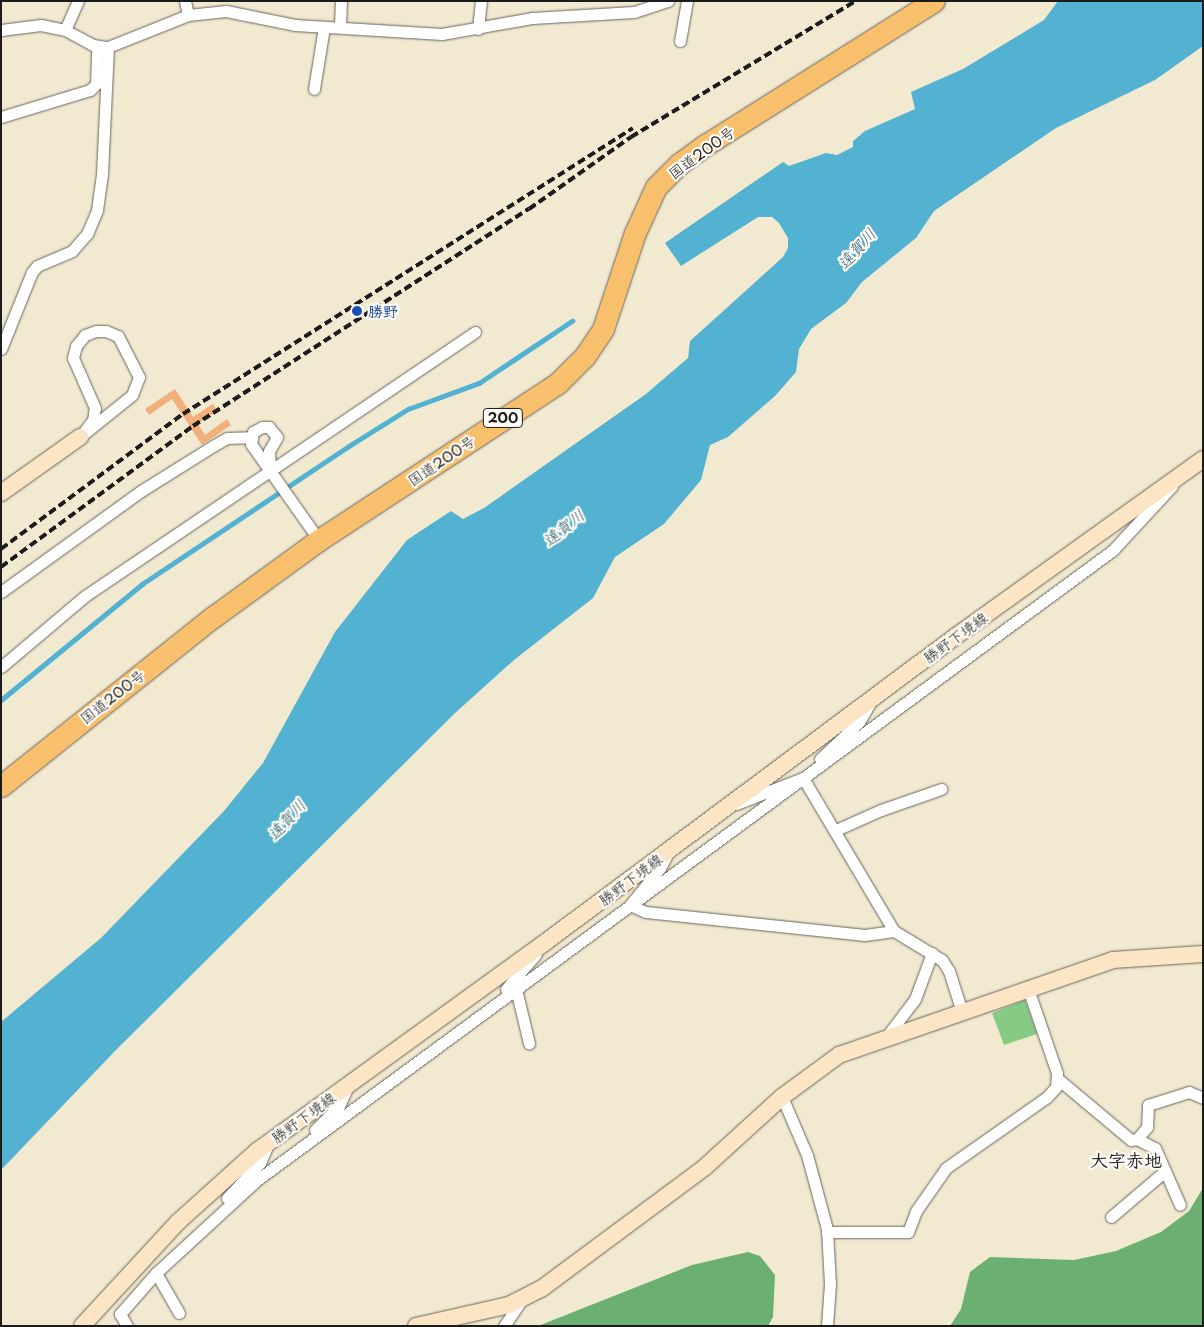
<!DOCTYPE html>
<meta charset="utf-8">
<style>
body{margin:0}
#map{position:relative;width:1204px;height:1327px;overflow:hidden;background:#f2e9d1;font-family:"Playpen Sans","Klee One",sans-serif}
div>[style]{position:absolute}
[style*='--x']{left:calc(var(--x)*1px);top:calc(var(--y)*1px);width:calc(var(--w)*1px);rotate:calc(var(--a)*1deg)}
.green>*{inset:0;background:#85cb85}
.forest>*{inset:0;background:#6caf72}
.water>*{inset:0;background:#53b1d1}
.stream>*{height:4.5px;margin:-2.25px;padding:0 2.25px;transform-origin:2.25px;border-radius:2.25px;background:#53b1d1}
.building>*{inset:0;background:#f1af7b}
.roads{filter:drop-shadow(0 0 1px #67645b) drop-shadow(0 0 1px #67645b)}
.street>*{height:11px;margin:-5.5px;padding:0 5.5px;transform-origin:5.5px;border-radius:5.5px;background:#fff}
.secondary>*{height:16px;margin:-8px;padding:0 8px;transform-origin:8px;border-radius:8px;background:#fce5c4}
.highway>*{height:21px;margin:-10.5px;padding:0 10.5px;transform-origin:10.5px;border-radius:10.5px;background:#f8bf6c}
.rail>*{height:4px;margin-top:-2px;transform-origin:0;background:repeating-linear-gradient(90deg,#1c1c1c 0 8px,transparent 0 12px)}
.dots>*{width:14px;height:14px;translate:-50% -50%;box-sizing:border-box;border:2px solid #fdfcf7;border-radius:50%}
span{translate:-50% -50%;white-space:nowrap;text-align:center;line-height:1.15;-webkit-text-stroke:4.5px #fdfcf7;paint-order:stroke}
.shield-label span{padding:1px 4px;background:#fdfcf7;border:1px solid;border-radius:4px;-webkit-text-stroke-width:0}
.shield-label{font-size:14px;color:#1c1c1c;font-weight:700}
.street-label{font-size:15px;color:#1c1c1c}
.transit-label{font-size:15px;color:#164399;font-weight:700}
.left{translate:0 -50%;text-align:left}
.water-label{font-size:16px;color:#355f6d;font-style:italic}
.quarter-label{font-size:18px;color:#1c1c1c;font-weight:700}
.frame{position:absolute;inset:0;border:2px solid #1c1c1c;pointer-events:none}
</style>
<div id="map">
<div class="green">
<i style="clip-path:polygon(1025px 1000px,1037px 1034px,1004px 1045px,992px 1013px)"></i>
</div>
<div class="forest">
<i style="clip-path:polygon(1203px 1188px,1203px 1326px,950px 1326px,961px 1309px,970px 1272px,990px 1257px,1074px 1260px,1116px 1251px,1161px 1232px,1189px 1211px)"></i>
<i style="clip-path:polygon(748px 1252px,760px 1256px,775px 1275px,773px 1317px,768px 1326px,538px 1326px,692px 1265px)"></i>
</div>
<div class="water">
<i style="clip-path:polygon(1058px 1px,1203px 1px,1203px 46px,1155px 80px,1056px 128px,934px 211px,916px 238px,862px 282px,846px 303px,811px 329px,799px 349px,796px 372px,775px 396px,728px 437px,710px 445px,701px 480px,664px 524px,615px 557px,593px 598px,514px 660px,454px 714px,115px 1051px,1px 1170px,1px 1022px,101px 938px,224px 811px,263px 763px,335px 632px,407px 540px,451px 511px,463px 519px,484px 508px,646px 394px,688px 358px,690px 341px,783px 257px,788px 248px,788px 238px,779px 223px,772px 217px,758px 217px,681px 266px,665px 243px,783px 162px,789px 166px,826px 153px,837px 155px,853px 147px,853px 141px,865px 131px,915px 109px,911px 92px,963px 69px,1044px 20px)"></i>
</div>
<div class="stream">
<i style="--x:1;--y:700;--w:183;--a:-39.4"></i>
<i style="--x:142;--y:584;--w:249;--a:-33.7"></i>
<i style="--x:349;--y:446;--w:70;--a:-32.1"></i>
<i style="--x:408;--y:409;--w:76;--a:-20.1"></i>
<i style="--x:479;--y:383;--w:112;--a:-33.7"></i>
</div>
<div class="building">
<i style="clip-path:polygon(175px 389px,193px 417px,213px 404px,217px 411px,198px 424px,205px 435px,227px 419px,231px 425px,202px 445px,172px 399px,149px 415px,145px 409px)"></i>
</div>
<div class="roads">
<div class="street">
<i style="--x:185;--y:1;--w:14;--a:78"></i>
<i style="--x:340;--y:27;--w:26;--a:-88"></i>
<i style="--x:478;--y:29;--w:28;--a:-84"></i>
<i style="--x:1;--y:30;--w:40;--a:-7.1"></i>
<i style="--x:41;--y:25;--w:25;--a:12"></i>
<i style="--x:65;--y:30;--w:32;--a:28"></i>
<i style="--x:93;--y:45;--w:15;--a:8"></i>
<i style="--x:108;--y:47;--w:86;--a:-21.8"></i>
<i style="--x:188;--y:15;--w:38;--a:-6"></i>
<i style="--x:226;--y:11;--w:70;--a:11.5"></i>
<i style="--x:295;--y:25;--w:147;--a:3.5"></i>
<i style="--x:442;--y:34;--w:91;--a:-10.1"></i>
<i style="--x:532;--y:18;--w:102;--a:-3.4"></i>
<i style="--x:634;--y:12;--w:36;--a:-18"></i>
<i style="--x:65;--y:30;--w:32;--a:-66"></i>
<i style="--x:680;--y:41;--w:41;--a:-80.1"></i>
<i style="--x:314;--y:89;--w:63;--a:-80.8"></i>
<i style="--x:1;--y:117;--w:93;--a:-16.9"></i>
<i style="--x:90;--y:90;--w:8;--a:-45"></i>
<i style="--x:96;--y:84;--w:38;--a:-88"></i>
<i style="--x:96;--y:331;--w:10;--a:0"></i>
<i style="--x:106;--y:331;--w:13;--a:23"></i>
<i style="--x:118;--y:336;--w:46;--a:62.9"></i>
<i style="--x:139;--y:377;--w:19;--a:111"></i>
<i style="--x:132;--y:395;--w:67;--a:141.1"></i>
<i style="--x:80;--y:437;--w:21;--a:-53"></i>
<i style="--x:93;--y:420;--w:12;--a:-81"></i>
<i style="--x:95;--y:408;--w:55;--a:-113.7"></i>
<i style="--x:73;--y:358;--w:12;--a:-76"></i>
<i style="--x:76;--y:346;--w:14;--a:-51"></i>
<i style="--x:85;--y:335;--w:12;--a:-20"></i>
<i style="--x:1;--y:349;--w:83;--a:-68.1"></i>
<i style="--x:32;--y:272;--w:8;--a:-50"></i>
<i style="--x:37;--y:266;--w:38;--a:-23"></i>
<i style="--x:72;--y:251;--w:23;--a:-49"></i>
<i style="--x:87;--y:234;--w:26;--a:-67"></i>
<i style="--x:97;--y:210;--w:36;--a:-82"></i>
<i style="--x:102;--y:174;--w:127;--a:-87.3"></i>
<i style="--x:270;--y:469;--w:18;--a:-93"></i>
<i style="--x:269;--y:451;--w:16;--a:-60"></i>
<i style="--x:277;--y:437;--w:13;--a:-129"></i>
<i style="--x:269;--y:427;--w:7;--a:180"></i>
<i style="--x:262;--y:427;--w:10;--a:151"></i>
<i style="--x:253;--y:432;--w:12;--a:99"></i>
<i style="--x:251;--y:444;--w:118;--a:54.7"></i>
<i style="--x:1;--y:592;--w:173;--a:-35.8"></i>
<i style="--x:141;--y:491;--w:85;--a:-32"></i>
<i style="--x:213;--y:446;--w:16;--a:-30"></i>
<i style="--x:227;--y:438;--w:23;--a:-2"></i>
<i style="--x:1;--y:667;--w:110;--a:-40.2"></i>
<i style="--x:85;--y:596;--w:471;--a:-34.1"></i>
<i style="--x:820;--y:759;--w:54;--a:-43.5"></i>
<i style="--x:859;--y:722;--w:22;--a:-60"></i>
<i style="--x:736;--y:804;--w:72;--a:-21.2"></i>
<i style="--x:803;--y:778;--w:178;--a:59.3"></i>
<i style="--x:894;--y:931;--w:56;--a:31.1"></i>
<i style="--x:942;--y:960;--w:13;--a:58"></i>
<i style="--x:949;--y:971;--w:43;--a:72.4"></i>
<i style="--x:836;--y:830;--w:49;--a:-24"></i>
<i style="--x:881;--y:810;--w:64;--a:-19.3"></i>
<i style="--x:668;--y:853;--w:17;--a:118"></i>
<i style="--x:660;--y:868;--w:48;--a:129"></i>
<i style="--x:630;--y:905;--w:17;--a:24"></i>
<i style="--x:646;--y:912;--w:220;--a:6"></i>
<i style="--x:865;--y:935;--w:29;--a:-8"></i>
<i style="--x:506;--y:989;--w:46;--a:-49.4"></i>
<i style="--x:516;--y:989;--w:56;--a:76.5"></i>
<i style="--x:887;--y:1036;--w:46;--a:-52.9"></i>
<i style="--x:915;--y:999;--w:49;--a:-69.7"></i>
<i style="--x:1058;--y:1079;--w:95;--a:39.9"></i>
<i style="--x:1131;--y:1140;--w:6;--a:-9"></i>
<i style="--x:1137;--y:1139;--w:16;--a:-50"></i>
<i style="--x:1147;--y:1127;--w:22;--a:-87"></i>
<i style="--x:1148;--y:1105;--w:43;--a:-17.6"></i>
<i style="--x:1189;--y:1092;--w:15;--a:23"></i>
<i style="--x:782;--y:1097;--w:63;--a:66.7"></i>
<i style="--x:807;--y:1155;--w:77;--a:74.9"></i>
<i style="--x:827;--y:1229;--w:55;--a:86.9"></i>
<i style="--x:830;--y:1284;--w:42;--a:94.1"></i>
<i style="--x:315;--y:1130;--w:34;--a:-45"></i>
<i style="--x:339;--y:1106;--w:22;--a:-66"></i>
<i style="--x:1137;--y:1139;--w:20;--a:27"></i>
<i style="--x:1155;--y:1148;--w:62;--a:66.3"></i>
<i style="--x:227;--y:1198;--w:48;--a:-46.7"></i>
<i style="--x:260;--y:1163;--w:21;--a:-67"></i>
<i style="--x:1111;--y:1217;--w:71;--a:-40.4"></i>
<i style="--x:827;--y:1232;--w:81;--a:0"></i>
<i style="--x:908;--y:1232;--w:22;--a:-69"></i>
<i style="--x:916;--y:1211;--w:52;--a:-55.1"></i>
<i style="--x:946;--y:1168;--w:123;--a:-35.1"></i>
<i style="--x:1047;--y:1097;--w:13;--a:-48"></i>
<i style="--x:1056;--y:1087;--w:14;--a:-86"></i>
<i style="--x:1057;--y:1073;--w:89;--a:-109"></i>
<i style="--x:179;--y:1313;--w:46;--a:-119.9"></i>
<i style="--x:156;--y:1273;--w:137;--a:-42.6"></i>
<i style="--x:257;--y:1180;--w:1063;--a:-36.35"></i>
<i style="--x:1113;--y:550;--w:87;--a:-47.3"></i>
<i style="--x:127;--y:1326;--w:14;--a:-120"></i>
<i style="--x:120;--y:1314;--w:55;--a:-48.7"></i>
<i style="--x:504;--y:1326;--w:32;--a:-56"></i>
</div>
<div class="secondary">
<i style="--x:1;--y:493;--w:97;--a:-35.3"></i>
<i style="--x:82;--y:1326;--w:143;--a:-47.3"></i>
<i style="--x:179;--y:1221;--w:105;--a:-41.9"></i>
<i style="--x:257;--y:1151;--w:353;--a:-35.9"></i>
<i style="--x:543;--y:944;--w:515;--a:-36.71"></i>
<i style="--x:956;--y:636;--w:304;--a:-35.6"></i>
<i style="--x:416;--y:1326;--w:95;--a:-12.7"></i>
<i style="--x:509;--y:1305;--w:36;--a:-27"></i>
<i style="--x:541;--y:1289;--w:204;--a:-36.6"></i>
<i style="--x:705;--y:1167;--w:104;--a:-42.3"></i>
<i style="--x:782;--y:1097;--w:71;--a:-36.4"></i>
<i style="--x:839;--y:1055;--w:290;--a:-19.1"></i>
<i style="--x:1113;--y:960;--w:90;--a:-3.8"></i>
</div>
<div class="highway">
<i style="--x:1;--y:786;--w:271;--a:-38.6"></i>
<i style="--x:213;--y:617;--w:131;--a:-36"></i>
<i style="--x:319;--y:540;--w:286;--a:-33.3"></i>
<i style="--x:558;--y:383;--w:38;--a:-45"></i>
<i style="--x:585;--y:356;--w:32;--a:-56"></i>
<i style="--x:603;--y:329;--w:101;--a:-71.6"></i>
<i style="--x:635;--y:233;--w:51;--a:-65.5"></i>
<i style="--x:656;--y:187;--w:33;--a:-45"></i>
<i style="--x:679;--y:164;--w:34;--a:-36"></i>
<i style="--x:707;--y:144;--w:268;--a:-32.2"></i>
</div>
</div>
<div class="rail">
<i style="--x:1;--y:549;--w:227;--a:-36.6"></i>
<i style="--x:183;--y:414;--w:533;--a:-32.44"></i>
<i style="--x:1;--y:567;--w:238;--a:-36.3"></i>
<i style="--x:193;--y:426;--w:400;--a:-32.9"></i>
<i style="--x:529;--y:209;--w:125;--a:-35.2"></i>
<i style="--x:631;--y:137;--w:263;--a:-31.2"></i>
</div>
<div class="dots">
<i style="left:357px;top:311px;background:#1a4fb4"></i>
</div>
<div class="shield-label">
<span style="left:503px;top:418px">200</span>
</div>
<div class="street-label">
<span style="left:701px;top:152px;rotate:-36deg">国道200号</span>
<span style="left:441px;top:460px;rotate:-34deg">国道200号</span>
<span style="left:955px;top:637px;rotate:-36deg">勝野下境線</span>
<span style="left:112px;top:696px;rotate:-38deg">国道200号</span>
<span style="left:630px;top:879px;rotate:-37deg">勝野下境線</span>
<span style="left:303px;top:1117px;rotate:-36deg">勝野下境線</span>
</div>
<div class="transit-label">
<span class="left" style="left:368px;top:311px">勝野</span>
</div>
<div class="water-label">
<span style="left:856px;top:248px;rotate:-48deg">遠賀川</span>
<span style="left:563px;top:527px;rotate:-39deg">遠賀川</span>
<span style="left:286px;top:819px;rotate:-48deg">遠賀川</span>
</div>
<div class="quarter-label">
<span style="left:1126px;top:1160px">大字赤地</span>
</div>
<div class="frame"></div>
</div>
